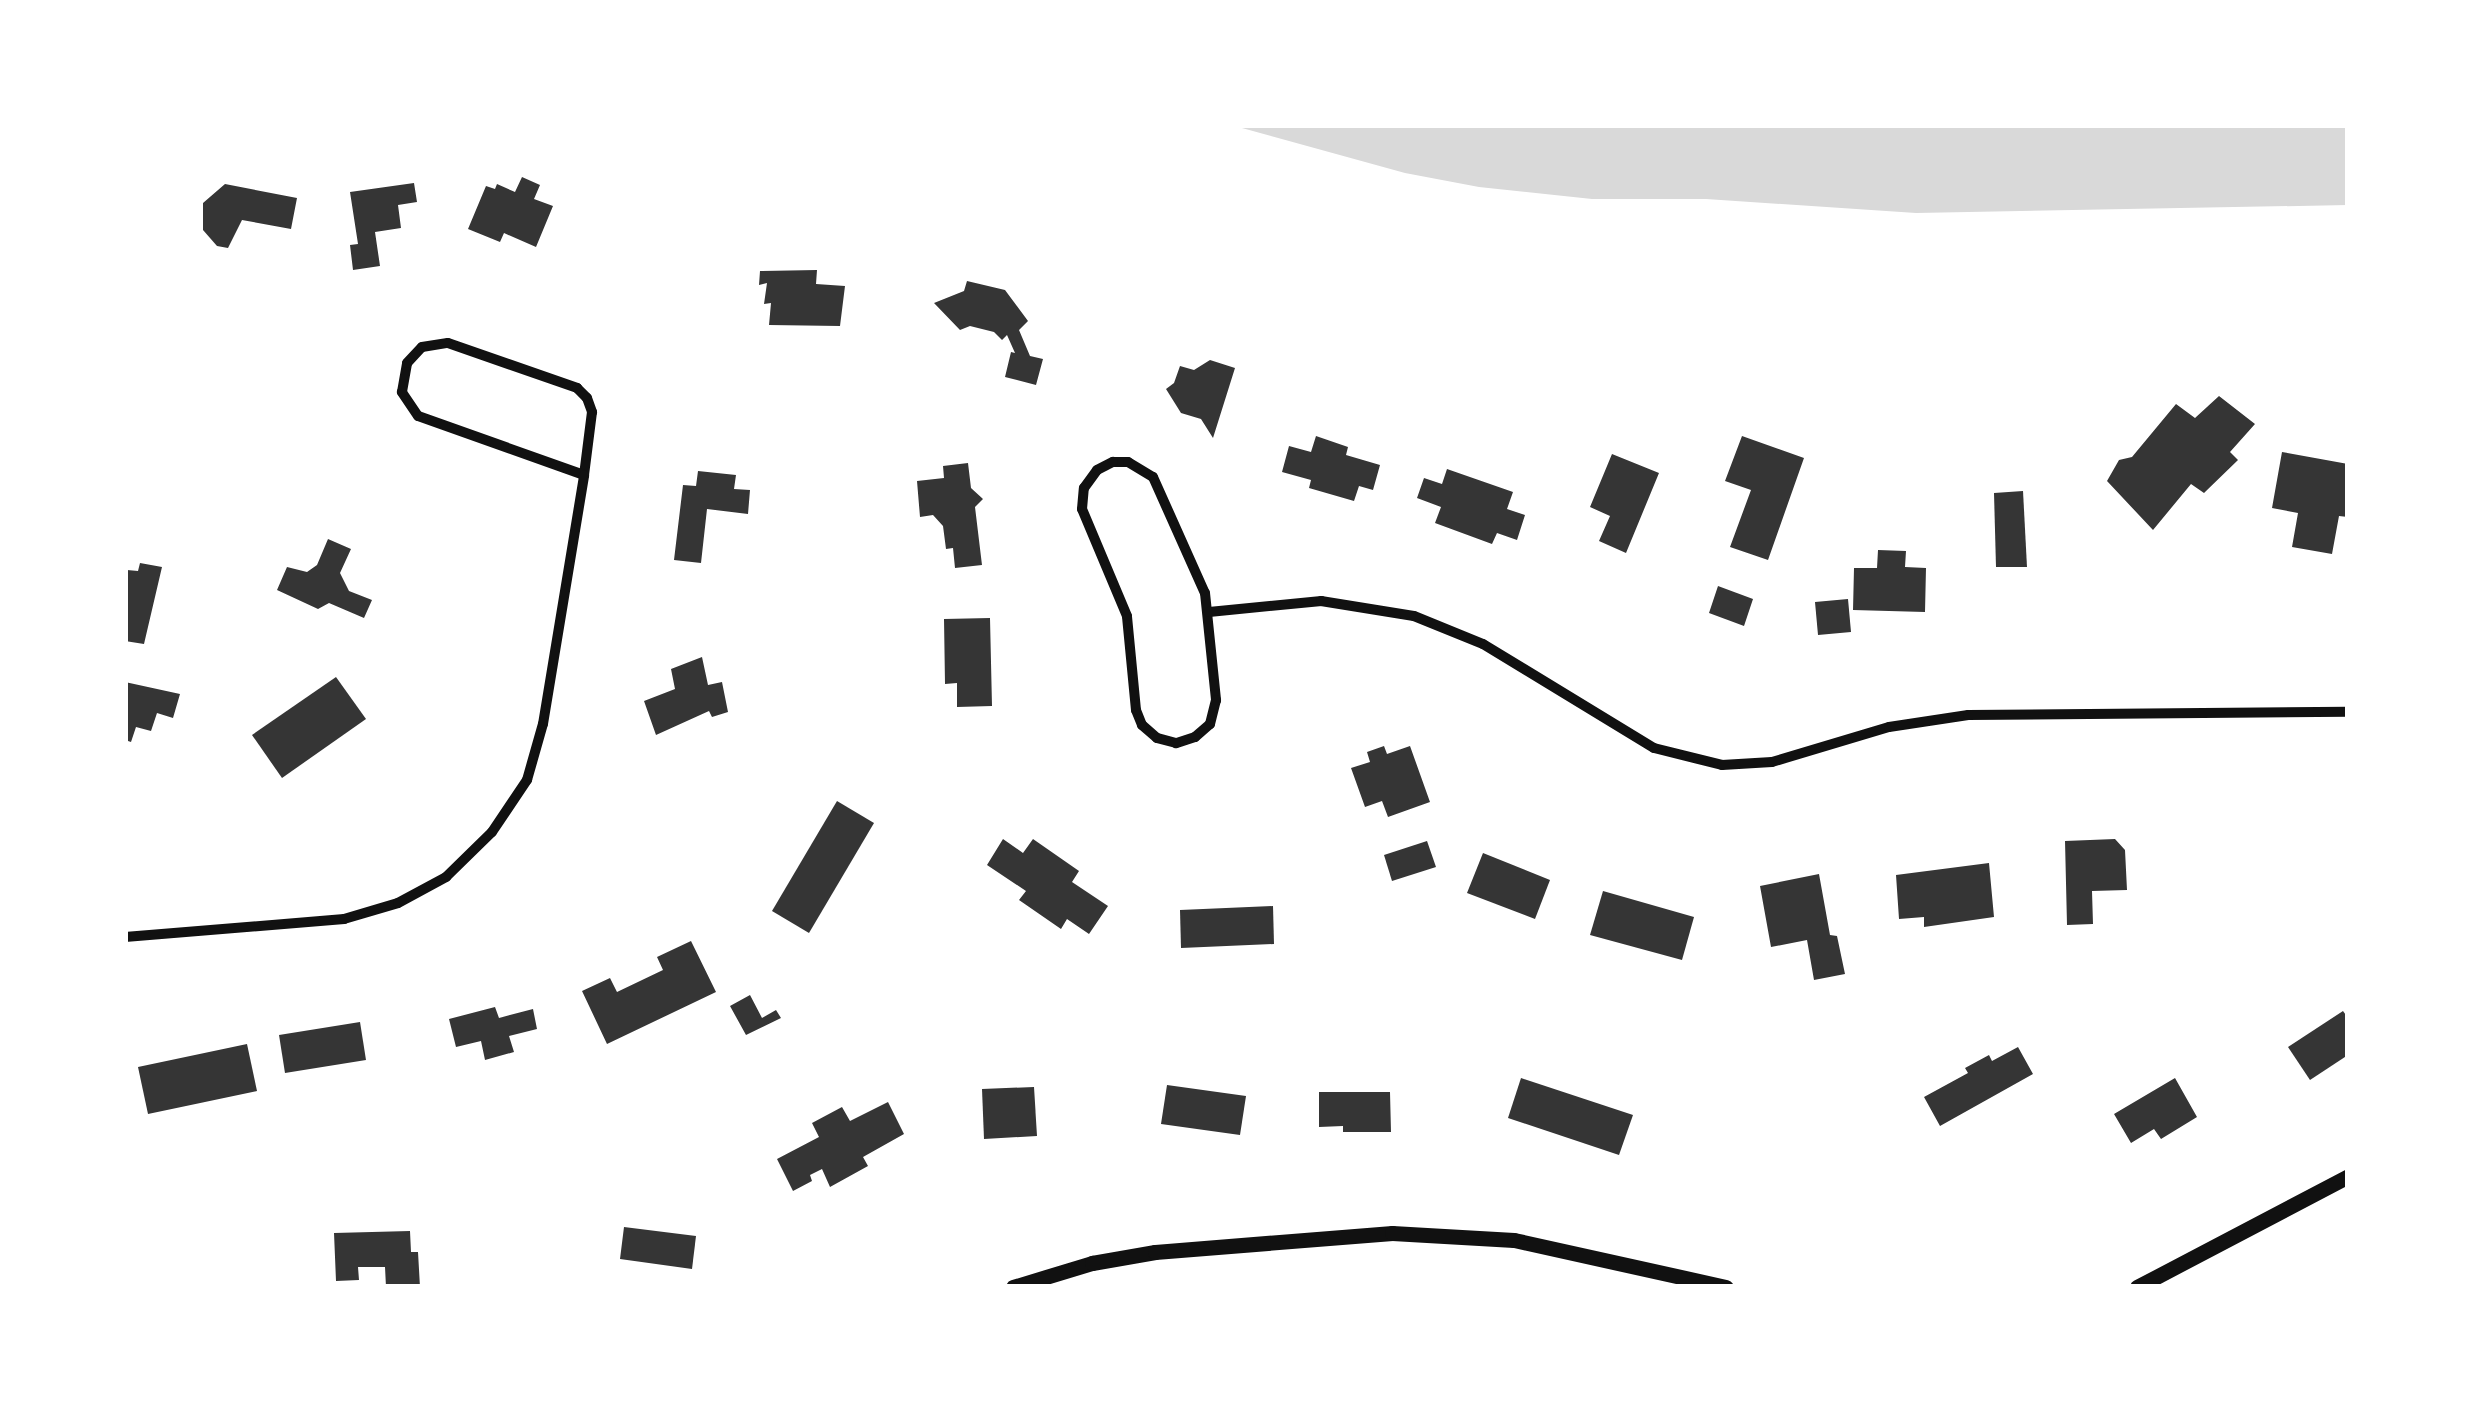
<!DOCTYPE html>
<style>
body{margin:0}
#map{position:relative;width:2473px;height:1412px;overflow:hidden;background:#fff;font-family:Montserrat,sans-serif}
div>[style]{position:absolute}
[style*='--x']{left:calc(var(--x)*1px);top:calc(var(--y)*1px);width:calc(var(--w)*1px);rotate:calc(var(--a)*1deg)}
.water>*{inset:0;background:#d9d9d9}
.building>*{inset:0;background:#353535}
.minor>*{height:10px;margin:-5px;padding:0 5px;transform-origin:5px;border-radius:5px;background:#111}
.tertiary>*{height:15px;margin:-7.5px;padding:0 7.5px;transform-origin:7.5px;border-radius:7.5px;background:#111}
span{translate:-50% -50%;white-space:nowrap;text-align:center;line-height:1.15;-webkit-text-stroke:8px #fff;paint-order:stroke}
.frame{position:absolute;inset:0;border:128px solid #fff;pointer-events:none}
</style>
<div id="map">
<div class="water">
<i style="clip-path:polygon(1231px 125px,2348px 125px,2348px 205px,1916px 213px,1706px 199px,1592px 199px,1479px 187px,1405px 173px)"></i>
</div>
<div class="building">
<i style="clip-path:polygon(522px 177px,540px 185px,534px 199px,553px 206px,536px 247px,504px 233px,500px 242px,468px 229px,486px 186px,495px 189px,497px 184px,515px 192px)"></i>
<i style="clip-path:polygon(414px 183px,417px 202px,398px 205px,401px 228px,375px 232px,380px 266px,353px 270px,350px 245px,358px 244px,350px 192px)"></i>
<i style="clip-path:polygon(225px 184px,297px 198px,291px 229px,242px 220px,228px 248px,217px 246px,203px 230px,203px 203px)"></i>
<i style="clip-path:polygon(817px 270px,816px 284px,845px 286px,840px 326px,769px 325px,771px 303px,764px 304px,767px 283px,759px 285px,760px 271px)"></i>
<i style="clip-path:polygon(967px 281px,1005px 290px,1028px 321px,1019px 330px,1030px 356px,1043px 359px,1036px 385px,1005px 377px,1011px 352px,1015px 353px,1007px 335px,1002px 340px,994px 332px,970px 326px,960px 330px,934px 303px,964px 291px)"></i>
<i style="clip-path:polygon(1210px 360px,1235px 368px,1213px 438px,1201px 419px,1181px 413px,1166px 389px,1174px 383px,1180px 366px,1194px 370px)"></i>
<i style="clip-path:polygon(2219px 396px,2255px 424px,2230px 452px,2238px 460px,2204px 493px,2191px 484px,2153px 530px,2107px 481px,2119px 460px,2132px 457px,2176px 404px,2195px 418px)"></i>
<i style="clip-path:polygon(1316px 436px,1348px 447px,1346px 455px,1380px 465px,1373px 490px,1359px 486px,1354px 501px,1309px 488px,1311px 480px,1282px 472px,1289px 446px,1311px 452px)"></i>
<i style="clip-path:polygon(1742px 436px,1804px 458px,1768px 560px,1730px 547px,1751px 490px,1725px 481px)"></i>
<i style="clip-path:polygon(2282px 452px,2348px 464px,2348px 517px,2339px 516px,2332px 554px,2292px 547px,2298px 513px,2272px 508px)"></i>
<i style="clip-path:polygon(1612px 454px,1659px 473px,1626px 553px,1599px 541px,1610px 516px,1590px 507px)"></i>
<i style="clip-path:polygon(968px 463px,971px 488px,983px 499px,975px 507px,982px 565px,955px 568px,953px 548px,946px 549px,943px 526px,933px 515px,920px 517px,917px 481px,944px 478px,943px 466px)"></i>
<i style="clip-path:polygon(1447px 469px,1513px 492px,1507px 509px,1525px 515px,1517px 540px,1497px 533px,1492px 544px,1435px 523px,1441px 507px,1417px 498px,1424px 478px,1442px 484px)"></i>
<i style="clip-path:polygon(698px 471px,736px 475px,734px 489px,750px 490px,748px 514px,707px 509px,701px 563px,674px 560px,683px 485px,696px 486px)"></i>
<i style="clip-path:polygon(2023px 491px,2027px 567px,1996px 567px,1994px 493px)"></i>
<i style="clip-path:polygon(328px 539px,351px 549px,340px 573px,349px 591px,372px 600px,364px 618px,329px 603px,318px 609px,277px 590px,287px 567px,307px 572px,317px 565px)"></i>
<i style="clip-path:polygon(1878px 550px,1906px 551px,1905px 567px,1926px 568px,1925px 612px,1853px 610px,1854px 568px,1877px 568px)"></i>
<i style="clip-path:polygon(140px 563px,162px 567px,144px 644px,125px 641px,125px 576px,127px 570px,138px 571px)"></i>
<i style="clip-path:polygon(1718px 586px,1753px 599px,1744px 626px,1709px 613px)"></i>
<i style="clip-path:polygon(1848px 599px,1851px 632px,1818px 635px,1815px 602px)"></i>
<i style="clip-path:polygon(990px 618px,992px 706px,957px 707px,957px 683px,945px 684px,944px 619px)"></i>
<i style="clip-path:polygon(702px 657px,708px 685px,722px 682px,728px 712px,712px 717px,709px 711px,656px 735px,644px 701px,675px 689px,671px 669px)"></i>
<i style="clip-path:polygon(336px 677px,366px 719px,282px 778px,252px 735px)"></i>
<i style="clip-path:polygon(125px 682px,180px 694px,173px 718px,157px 713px,151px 731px,136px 727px,131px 742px,125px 740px)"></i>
<i style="clip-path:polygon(1384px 746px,1387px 754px,1410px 746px,1430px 802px,1388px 817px,1382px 801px,1365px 807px,1351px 768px,1370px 762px,1367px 752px)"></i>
<i style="clip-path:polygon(837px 801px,874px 823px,809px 933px,772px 911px)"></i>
<i style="clip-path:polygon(1003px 839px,1023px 853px,1033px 839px,1079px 871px,1072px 882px,1108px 906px,1089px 934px,1067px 919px,1061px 929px,1019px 900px,1026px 891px,987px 865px)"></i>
<i style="clip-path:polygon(2115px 839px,2125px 850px,2127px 890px,2092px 891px,2093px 924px,2067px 925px,2065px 841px)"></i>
<i style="clip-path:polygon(1427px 841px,1436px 867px,1392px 881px,1384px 855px)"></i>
<i style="clip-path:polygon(1483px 853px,1550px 880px,1535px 919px,1467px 893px)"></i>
<i style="clip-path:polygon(1989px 863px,1994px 917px,1924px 927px,1924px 917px,1899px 919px,1896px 875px)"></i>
<i style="clip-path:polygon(1819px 874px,1830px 935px,1837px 936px,1845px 974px,1814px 980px,1807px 940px,1771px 947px,1760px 886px)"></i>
<i style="clip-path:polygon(1603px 891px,1694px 917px,1682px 960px,1590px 935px)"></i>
<i style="clip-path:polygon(1273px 906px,1274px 944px,1181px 948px,1180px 910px)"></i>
<i style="clip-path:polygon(691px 941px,716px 992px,607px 1044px,582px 991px,610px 978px,617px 992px,663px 970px,657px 957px)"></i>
<i style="clip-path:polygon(750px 995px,762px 1018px,776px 1010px,781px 1018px,746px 1035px,730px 1006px)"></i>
<i style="clip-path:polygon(495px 1007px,499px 1018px,533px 1009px,537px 1029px,509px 1036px,514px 1052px,485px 1060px,481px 1041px,456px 1047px,449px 1019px)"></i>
<i style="clip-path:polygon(2343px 1011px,2348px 1018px,2348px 1055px,2310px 1080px,2288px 1047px)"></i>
<i style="clip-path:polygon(360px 1022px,366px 1060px,285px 1073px,279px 1035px)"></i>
<i style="clip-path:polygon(247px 1044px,257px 1091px,148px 1114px,138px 1067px)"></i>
<i style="clip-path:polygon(2018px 1047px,2033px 1074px,1940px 1126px,1924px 1097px,1968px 1073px,1965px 1068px,1989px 1055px,1992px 1061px)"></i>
<i style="clip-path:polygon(1521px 1078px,1633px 1115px,1619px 1155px,1508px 1118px)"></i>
<i style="clip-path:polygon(2175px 1078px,2197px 1117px,2161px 1139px,2154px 1129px,2131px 1143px,2114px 1114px)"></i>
<i style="clip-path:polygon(1167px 1085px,1246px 1096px,1240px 1135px,1161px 1124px)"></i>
<i style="clip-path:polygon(1034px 1087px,1037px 1136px,984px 1139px,982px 1089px)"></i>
<i style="clip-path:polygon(1319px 1092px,1390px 1092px,1391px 1132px,1343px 1132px,1343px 1126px,1319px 1127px)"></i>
<i style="clip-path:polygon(888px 1102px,904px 1134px,863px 1157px,868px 1166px,830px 1187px,822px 1169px,810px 1175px,812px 1181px,793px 1191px,777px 1159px,819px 1137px,812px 1123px,842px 1107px,850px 1121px)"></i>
<i style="clip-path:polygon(624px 1227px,696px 1236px,692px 1269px,620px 1259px)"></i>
<i style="clip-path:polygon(410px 1231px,411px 1252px,418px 1252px,420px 1287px,386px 1287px,385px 1267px,358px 1267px,359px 1280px,336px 1281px,334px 1233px)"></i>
</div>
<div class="minor">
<i style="--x:448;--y:343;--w:137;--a:19.2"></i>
<i style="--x:577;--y:388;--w:14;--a:45"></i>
<i style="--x:587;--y:398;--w:15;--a:70"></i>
<i style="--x:592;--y:412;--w:64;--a:97.2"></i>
<i style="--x:584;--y:475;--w:176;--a:-160.4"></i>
<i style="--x:418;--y:416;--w:29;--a:-124"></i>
<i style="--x:402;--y:392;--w:29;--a:-80"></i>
<i style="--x:407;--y:363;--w:22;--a:-47"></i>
<i style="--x:422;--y:347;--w:26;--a:-9"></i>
<i style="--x:1113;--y:462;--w:15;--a:0"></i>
<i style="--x:1128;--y:462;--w:29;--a:31"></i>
<i style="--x:1153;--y:477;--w:127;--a:65.9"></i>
<i style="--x:1205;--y:593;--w:108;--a:84.1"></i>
<i style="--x:1216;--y:700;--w:25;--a:104"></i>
<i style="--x:1210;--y:724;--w:20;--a:139"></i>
<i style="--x:1195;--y:737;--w:20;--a:162"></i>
<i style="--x:1176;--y:743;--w:20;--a:-165"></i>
<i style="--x:1157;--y:738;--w:20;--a:-139"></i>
<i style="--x:1142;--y:725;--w:16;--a:-112"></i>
<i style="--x:1136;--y:710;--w:94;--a:-95.5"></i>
<i style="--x:1127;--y:616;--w:116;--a:-112.8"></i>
<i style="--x:1082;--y:509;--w:21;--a:-85"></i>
<i style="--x:1084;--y:488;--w:22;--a:-54"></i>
<i style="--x:1097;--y:470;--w:18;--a:-27"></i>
<i style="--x:1209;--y:612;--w:113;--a:-5.6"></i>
<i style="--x:1321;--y:601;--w:94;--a:9.2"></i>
<i style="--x:1414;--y:616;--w:74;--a:22.1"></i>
<i style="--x:1483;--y:644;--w:200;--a:31.3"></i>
<i style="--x:1654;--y:748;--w:70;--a:14"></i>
<i style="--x:1722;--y:765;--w:50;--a:-3.4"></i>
<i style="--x:1772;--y:762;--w:122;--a:-16.7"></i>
<i style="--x:1889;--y:727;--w:80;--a:-8.6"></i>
<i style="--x:1968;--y:715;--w:380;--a:-0.5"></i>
<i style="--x:125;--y:937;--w:220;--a:-4.7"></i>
<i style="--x:344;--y:919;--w:56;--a:-16.5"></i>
<i style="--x:398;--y:903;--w:55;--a:-28.4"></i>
<i style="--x:446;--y:877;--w:64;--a:-44.4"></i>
<i style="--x:492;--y:832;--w:63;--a:-56.1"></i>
<i style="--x:527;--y:780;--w:58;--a:-74.1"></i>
<i style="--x:543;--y:724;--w:252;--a:-80.6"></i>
</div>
<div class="tertiary">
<i style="--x:1013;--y:1287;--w:83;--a:-16.9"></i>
<i style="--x:1092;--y:1263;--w:64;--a:-9.9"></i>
<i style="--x:1155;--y:1252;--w:238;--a:-4.6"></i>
<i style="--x:1392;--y:1233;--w:122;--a:3.3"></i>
<i style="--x:1514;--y:1240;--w:217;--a:12.5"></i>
<i style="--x:2137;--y:1287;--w:238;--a:-27.7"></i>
</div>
<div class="frame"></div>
</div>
